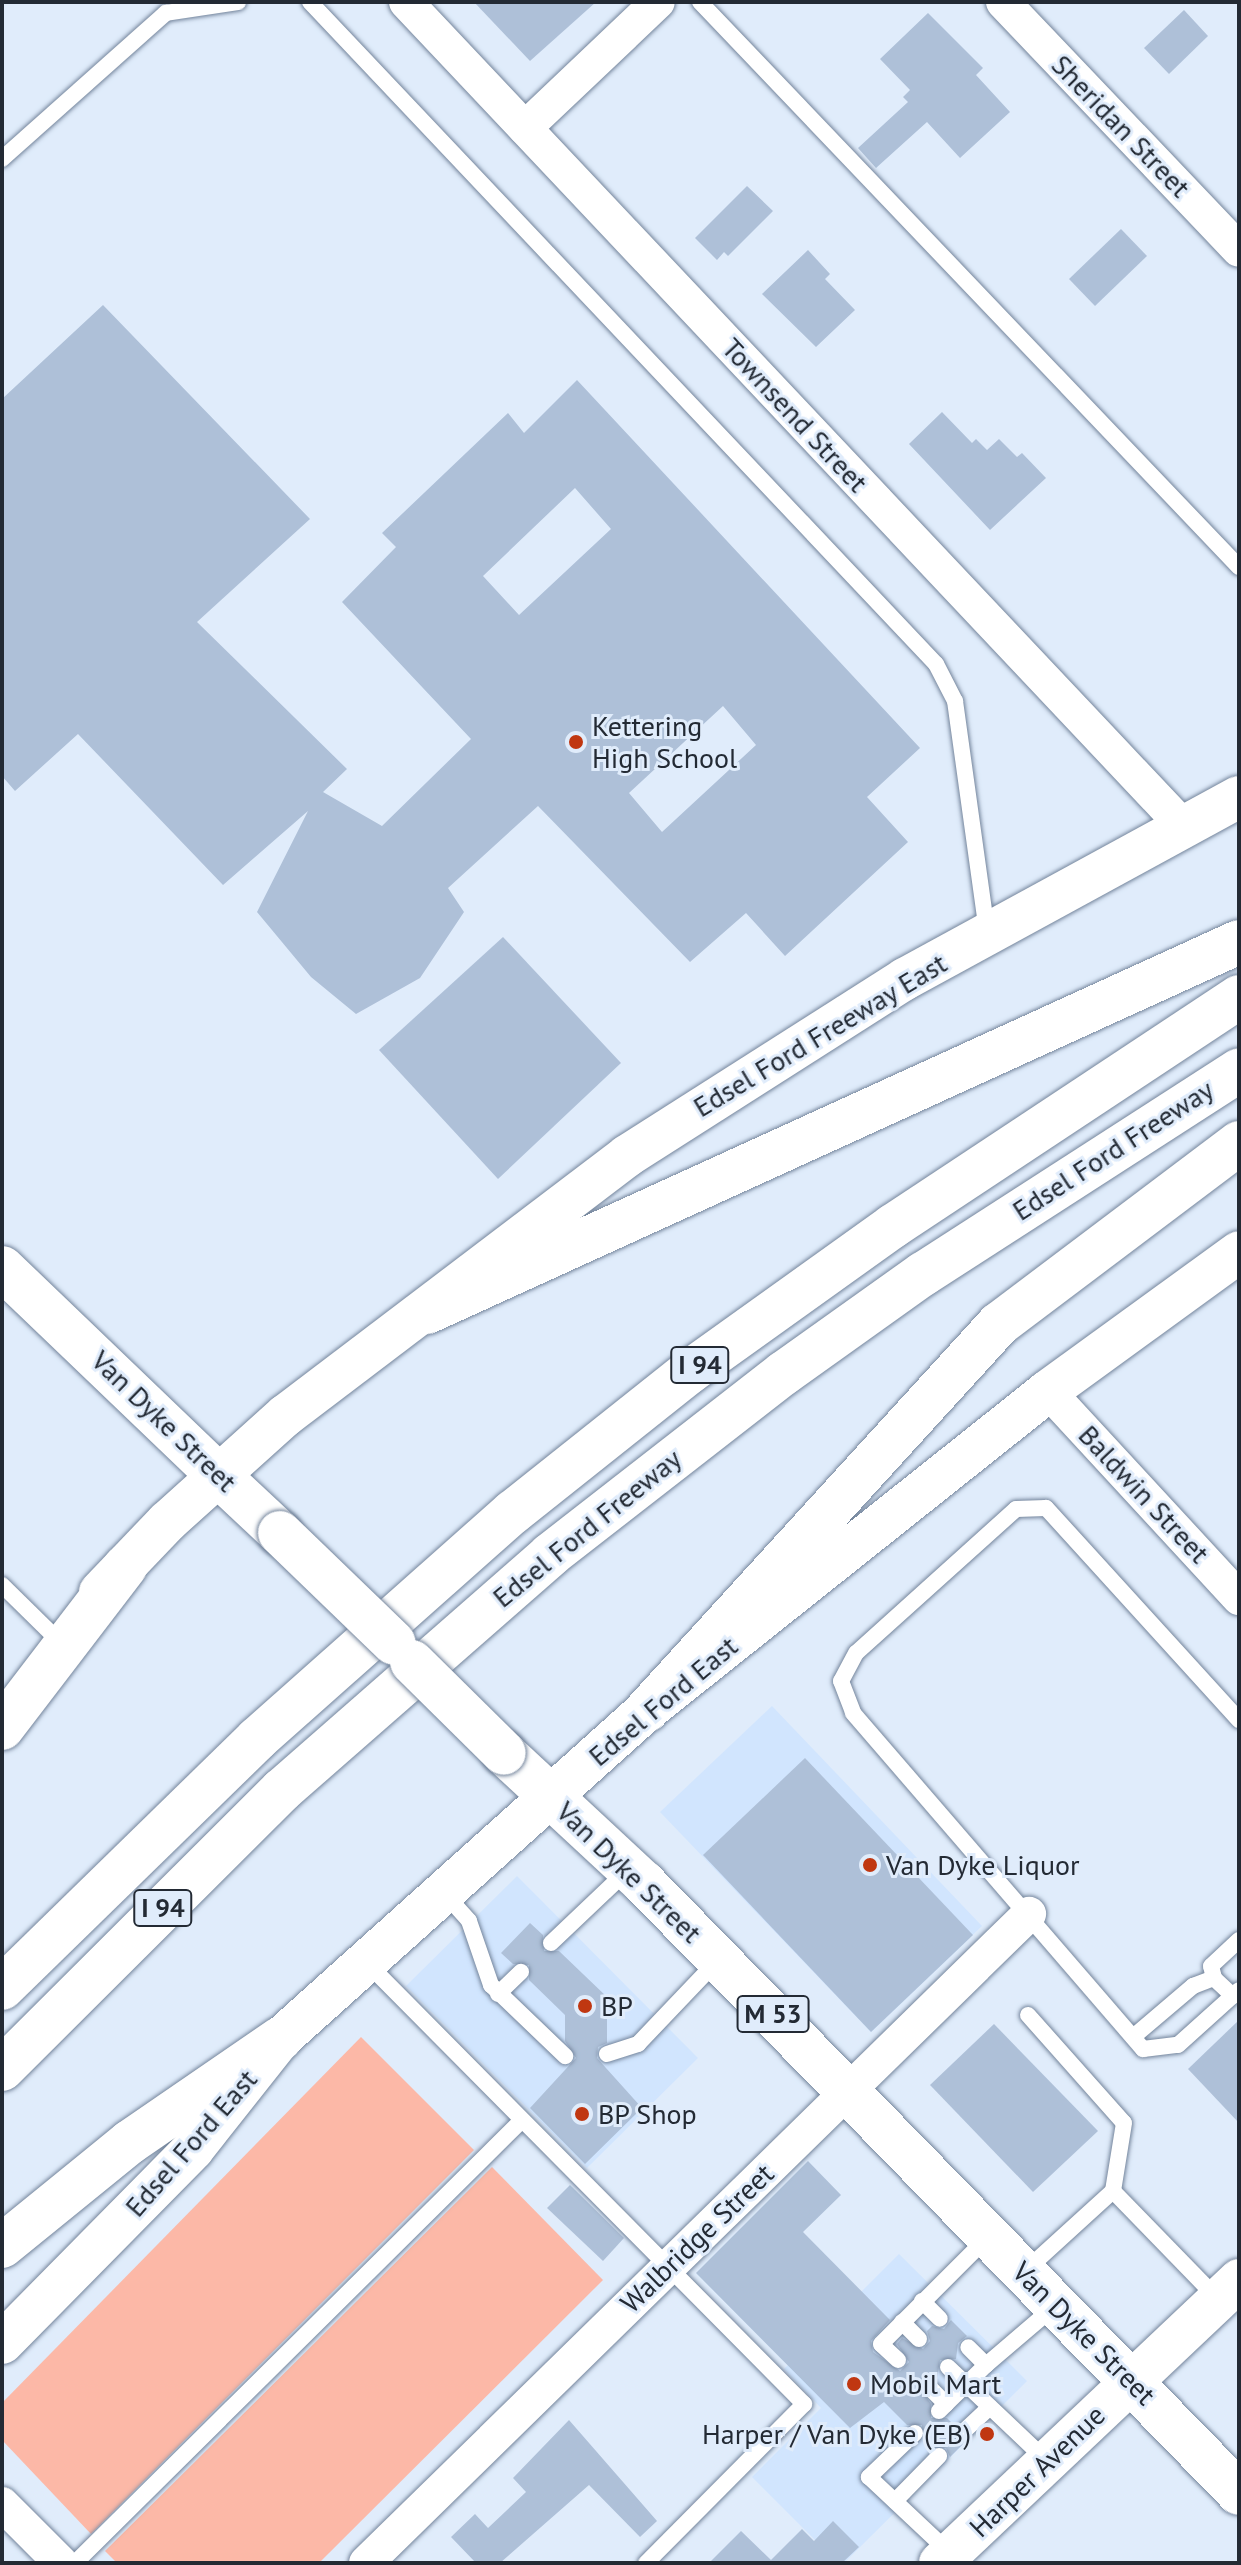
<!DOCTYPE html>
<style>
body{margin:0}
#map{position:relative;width:1241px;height:2565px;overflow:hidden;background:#e0ecfb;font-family:"PT Sans",sans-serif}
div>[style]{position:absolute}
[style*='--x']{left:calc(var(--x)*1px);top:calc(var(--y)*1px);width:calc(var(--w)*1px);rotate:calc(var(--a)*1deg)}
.built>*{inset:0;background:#d1e5fe}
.green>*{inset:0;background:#fcb8a7}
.building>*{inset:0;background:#aec0d8}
.roads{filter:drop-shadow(0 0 2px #73849b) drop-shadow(0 0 2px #73849b)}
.service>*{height:16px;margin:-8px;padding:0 8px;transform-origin:8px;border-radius:8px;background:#fff}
.minor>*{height:34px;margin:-17px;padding:0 17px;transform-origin:17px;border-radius:17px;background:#fff}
.tertiary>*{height:42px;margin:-21px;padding:0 21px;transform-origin:21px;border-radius:21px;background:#fff}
.secondary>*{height:44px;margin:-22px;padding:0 22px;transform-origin:22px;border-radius:22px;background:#fff}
.primary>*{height:44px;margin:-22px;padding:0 22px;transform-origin:22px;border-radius:22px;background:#fff}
.motorway>*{height:44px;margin:-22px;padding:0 22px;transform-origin:22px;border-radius:22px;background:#fff}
.bridges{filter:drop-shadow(0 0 2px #73849b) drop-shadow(0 0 2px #73849b)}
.primary-bridge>*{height:44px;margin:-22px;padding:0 22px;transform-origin:22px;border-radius:22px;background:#fff}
.dots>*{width:22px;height:22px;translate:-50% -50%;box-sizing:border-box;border:4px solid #e0ecfb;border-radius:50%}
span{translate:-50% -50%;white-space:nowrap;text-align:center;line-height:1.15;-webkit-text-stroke:6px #e0ecfb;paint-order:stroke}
.shield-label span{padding:2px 6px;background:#e0ecfb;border:2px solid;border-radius:6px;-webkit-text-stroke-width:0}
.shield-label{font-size:26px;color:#232a34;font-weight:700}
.street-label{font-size:28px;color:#232a34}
.poi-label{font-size:28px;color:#232a34}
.left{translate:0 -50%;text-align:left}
.right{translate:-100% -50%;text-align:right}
.frame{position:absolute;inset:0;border:4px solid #232a34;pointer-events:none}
</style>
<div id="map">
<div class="built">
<i style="clip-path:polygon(772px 1706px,982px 1926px,871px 2032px,660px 1812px)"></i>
<i style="clip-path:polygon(517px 1876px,698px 2058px,587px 2168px,406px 1986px)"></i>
<i style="clip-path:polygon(899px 2254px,1027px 2381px,844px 2563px,838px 2563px,752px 2477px,821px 2408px,784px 2369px)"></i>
</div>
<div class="green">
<i style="clip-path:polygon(361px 2037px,474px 2150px,91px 2534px,2px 2440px,2px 2403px)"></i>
<i style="clip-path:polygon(492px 2167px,603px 2280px,319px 2563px,117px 2563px,105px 2551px)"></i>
</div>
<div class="building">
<i style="clip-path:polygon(474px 2px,596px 2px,530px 61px)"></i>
<i style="clip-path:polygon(1184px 10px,1208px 36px,1169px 74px,1144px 48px)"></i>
<i style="clip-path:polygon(928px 13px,983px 68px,976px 75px,1010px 112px,960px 158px,927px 122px,876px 168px,858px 148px,908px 102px,903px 97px,910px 90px,880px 59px)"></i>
<i style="clip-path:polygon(747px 186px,773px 211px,728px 256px,724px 252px,717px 260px,695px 238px)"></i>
<i style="clip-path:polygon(1121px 229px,1147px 256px,1095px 306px,1069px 279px)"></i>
<i style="clip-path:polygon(808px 250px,830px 274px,825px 279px,855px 310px,816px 347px,762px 294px)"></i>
<i style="clip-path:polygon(evenodd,103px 305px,310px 519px,197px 622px,347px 769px,323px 792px,382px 826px,471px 739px,342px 602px,396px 547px,382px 533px,508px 413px,524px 433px,577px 380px,920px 748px,867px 797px,908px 842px,785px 956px,746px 913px,690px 962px,538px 806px,448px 888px,464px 912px,420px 978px,356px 1014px,311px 977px,257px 912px,308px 811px,223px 885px,78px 734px,15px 791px,2px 776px,2px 399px,103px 305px,575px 488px,611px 529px,519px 615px,483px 576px,575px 488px,103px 305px,723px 706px,756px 745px,662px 832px,629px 793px,723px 706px)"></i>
<i style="clip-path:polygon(942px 412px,972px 443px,976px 439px,987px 450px,999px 439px,1017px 457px,1022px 453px,1046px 478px,990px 530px,909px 444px)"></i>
<i style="clip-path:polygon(503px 937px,621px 1063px,498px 1179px,379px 1050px)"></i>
<i style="clip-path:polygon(805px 1758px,973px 1935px,871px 2032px,703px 1855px)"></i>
<i style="clip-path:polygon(530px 1923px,543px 1935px,544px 1951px,559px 1951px,607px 1997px,607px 2043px,598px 2047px,597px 2058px,642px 2108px,585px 2164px,530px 2108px,576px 2058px,565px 2041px,565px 2015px,529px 1980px,529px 1965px,513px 1964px,501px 1953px)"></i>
<i style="clip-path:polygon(1239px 2020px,1239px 2123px,1188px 2069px)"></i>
<i style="clip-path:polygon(994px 2024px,1098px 2131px,1033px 2192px,930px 2085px)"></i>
<i style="clip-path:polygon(808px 2161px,841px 2195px,803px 2232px,890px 2320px,871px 2341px,873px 2352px,900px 2371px,909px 2362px,897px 2344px,902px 2338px,923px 2349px,930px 2341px,927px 2331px,932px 2326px,944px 2329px,951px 2320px,967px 2336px,958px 2343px,956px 2359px,940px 2360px,937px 2379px,925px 2377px,918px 2385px,931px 2404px,931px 2418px,947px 2418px,954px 2425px,953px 2440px,963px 2444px,950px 2457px,946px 2448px,931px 2448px,923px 2441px,922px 2425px,907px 2425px,884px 2402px,850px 2428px,696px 2273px)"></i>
<i style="clip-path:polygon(570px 2185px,624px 2238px,603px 2261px,547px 2208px)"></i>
<i style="clip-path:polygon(569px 2420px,657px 2521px,640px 2537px,589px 2485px,500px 2563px,476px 2563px,451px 2537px,475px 2514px,488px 2528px,526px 2492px,513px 2478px)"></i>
<i style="clip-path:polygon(833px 2521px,859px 2547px,842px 2563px,709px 2563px,741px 2531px,771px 2560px,802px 2529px,814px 2541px)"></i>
</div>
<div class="roads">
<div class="service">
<i style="--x:310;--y:2;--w:911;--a:46.6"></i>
<i style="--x:936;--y:664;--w:42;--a:62.8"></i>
<i style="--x:955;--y:701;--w:233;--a:82.1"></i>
<i style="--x:700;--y:2;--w:781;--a:46.35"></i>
<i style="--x:2;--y:159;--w:220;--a:-41.7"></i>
<i style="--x:166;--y:13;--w:73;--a:-8.7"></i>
<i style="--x:2;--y:1585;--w:76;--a:44.5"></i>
<i style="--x:1239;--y:1720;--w:287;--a:-132.3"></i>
<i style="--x:1046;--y:1508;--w:30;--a:178"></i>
<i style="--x:1016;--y:1509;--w:215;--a:138"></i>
<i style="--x:856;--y:1653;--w:32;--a:118"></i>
<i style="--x:841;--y:1681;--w:34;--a:69"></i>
<i style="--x:853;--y:1713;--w:444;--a:49.2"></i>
<i style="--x:1143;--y:2049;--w:35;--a:-7"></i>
<i style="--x:1178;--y:2045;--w:82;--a:-42"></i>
<i style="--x:445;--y:1894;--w:36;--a:48"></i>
<i style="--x:469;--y:1921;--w:68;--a:71"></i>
<i style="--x:491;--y:1985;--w:103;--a:43.8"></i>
<i style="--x:551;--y:1943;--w:106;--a:-43.5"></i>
<i style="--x:367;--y:1963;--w:621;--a:45.26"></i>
<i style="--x:804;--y:2404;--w:224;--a:134.8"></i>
<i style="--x:498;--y:1994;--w:32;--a:-44"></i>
<i style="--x:1233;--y:1996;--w:26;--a:-137"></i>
<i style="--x:1214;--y:1978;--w:12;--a:-104"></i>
<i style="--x:1211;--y:1966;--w:38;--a:-43"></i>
<i style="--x:1028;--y:2015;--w:144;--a:48.4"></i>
<i style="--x:1124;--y:2123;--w:69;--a:99.2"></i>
<i style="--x:1133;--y:2037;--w:79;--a:-40.4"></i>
<i style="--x:1193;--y:1986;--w:22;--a:-21"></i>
<i style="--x:607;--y:2054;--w:33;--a:-18"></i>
<i style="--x:638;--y:2044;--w:116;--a:-46.4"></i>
<i style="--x:1025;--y:2271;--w:119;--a:-42.3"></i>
<i style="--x:1113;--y:2191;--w:149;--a:45.8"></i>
<i style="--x:922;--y:2301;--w:25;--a:45"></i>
<i style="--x:902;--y:2322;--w:24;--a:45"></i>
<i style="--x:898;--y:2360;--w:23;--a:-137"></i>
<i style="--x:881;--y:2344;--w:150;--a:-45"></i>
<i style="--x:986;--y:2365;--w:91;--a:-40.5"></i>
<i style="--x:948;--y:2367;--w:135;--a:43.5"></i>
<i style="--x:929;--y:2387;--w:24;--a:45"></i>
<i style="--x:946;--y:2404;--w:10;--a:135"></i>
<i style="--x:946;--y:2404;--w:56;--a:-44.3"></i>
<i style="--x:986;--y:2365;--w:25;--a:-135"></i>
<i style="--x:915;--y:2433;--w:64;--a:136.3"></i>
<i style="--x:869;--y:2477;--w:111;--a:43.2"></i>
<i style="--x:962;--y:2433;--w:38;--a:-43"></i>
<i style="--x:895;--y:2501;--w:63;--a:-45.6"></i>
<i style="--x:75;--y:2563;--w:629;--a:-44.74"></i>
</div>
<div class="minor">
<i style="--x:406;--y:2;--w:1135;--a:46.68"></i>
<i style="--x:1003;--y:2;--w:342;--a:46.4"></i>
<i style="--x:525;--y:128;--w:183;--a:-43.5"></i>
<i style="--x:1048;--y:1391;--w:282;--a:47.3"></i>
<i style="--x:2;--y:2504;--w:83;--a:45"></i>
<i style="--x:366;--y:2563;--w:928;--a:-44.39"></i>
</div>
<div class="tertiary">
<i style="--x:100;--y:1592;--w:97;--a:-46.3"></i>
<i style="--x:167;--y:1522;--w:160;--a:-42"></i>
<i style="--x:286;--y:1415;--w:428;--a:-37.2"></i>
<i style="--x:627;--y:1156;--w:330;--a:-32.5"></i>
<i style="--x:905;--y:979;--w:380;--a:-28.6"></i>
<i style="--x:2;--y:2343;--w:272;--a:-45.4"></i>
<i style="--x:193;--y:2149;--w:140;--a:-51.7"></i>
<i style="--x:280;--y:2039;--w:493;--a:-41.9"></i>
<i style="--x:647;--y:1710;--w:512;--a:-38.5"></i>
<i style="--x:1048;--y:1391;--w:236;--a:-36"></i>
<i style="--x:940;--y:2563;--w:412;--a:-43.4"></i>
</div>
<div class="secondary">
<i style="--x:2;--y:1268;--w:299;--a:43.8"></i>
</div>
<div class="primary">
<i style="--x:218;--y:1475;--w:85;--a:43.1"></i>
<i style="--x:504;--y:1753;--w:191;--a:42.9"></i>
<i style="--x:644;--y:1883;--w:852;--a:45.71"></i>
</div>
<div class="motorway">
<i style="--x:427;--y:1312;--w:892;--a:-24.5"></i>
<i style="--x:647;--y:1710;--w:522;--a:-47.64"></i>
<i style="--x:999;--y:1324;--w:301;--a:-37"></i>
<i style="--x:2;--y:1728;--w:203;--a:-52.6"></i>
<i style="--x:2;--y:1988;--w:356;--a:-44.3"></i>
<i style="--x:257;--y:1739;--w:342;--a:-41.6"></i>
<i style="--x:513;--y:1512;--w:225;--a:-38.5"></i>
<i style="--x:689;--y:1372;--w:251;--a:-35.6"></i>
<i style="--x:893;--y:1226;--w:415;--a:-33.5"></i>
<i style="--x:2;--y:2069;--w:395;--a:-44.9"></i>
<i style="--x:282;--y:1790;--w:356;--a:-41.2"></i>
<i style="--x:550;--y:1555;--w:296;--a:-37.9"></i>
<i style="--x:784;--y:1373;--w:171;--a:-35.5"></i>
<i style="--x:923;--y:1274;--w:376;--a:-32.8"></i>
<i style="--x:2;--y:2246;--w:165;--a:-39.1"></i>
<i style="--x:130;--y:2142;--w:182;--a:-34.5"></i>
</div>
</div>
<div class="bridges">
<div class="primary-bridge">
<i style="--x:280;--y:1533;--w:158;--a:44"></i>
<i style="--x:412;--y:1662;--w:129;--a:44.7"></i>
</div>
</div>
<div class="dots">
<i style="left:576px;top:742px;background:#c03711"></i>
<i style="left:870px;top:1865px;background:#c03711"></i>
<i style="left:585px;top:2006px;background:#c03711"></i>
<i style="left:582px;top:2114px;background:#c03711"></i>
<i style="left:854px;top:2384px;background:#c03711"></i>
<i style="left:987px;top:2434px;background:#c03711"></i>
</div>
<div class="shield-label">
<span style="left:700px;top:1365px">I 94</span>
<span style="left:163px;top:1908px">I 94</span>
<span style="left:773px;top:2014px">M 53</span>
</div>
<div class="street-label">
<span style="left:1121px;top:126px;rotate:46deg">Sheridan Street</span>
<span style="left:795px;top:415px;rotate:47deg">Townsend Street</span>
<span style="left:820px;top:1035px;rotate:-31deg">Edsel Ford Freeway East</span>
<span style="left:1113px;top:1150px;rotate:-33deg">Edsel Ford Freeway</span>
<span style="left:164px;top:1421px;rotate:44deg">Van Dyke Street</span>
<span style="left:1144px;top:1494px;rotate:47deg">Baldwin Street</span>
<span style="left:587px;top:1528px;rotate:-39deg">Edsel Ford Freeway</span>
<span style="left:663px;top:1701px;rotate:-40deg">Edsel Ford East</span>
<span style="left:629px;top:1872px;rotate:44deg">Van Dyke Street</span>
<span style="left:191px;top:2143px;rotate:-49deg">Edsel Ford East</span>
<span style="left:697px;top:2238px;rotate:-44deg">Walbridge Street</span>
<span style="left:1084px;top:2333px;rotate:45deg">Van Dyke Street</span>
<span style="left:1037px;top:2471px;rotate:-44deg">Harper Avenue</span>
</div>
<div class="poi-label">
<span class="left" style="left:592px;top:742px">Kettering<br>High School</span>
<span class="left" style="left:886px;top:1865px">Van Dyke Liquor</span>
<span class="left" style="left:601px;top:2006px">BP</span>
<span class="left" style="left:598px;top:2114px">BP Shop</span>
<span class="left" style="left:870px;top:2384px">Mobil Mart</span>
<span class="right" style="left:971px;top:2434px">Harper / Van Dyke (EB)</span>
</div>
<div class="frame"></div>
</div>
